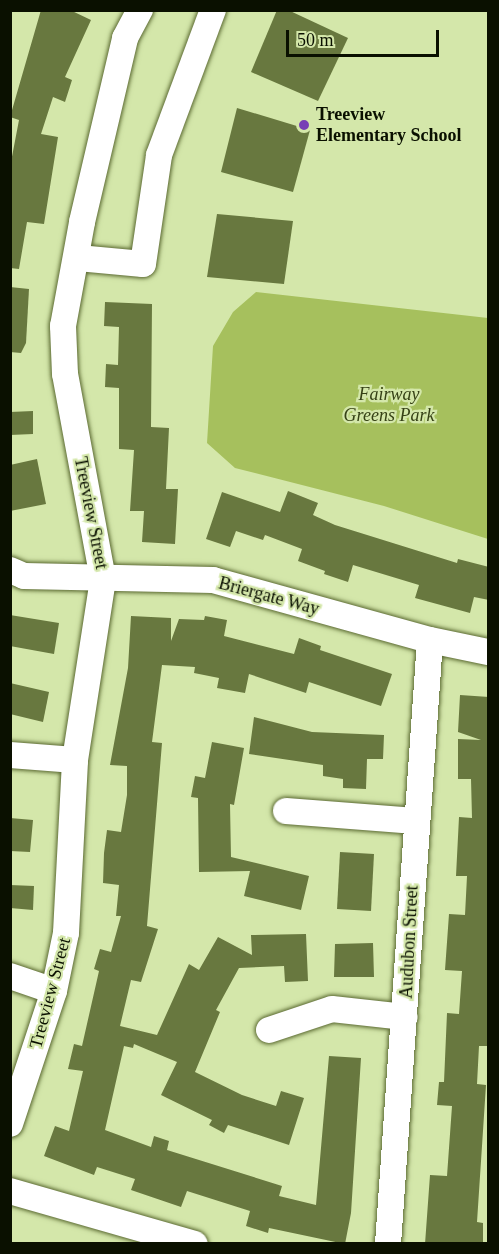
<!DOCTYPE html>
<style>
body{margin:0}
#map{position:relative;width:499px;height:1254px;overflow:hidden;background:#d4e7aa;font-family:Georgia,serif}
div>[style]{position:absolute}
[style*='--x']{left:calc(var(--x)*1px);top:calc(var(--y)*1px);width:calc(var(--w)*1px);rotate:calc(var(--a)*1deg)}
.green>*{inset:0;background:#a6c05d}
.building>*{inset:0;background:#68783f}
.roads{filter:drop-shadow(0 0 2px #5b6a32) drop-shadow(0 0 2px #5b6a32)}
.minor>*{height:26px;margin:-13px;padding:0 13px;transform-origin:13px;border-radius:13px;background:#fff}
.dots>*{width:16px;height:16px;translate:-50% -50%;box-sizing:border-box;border:3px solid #d4e7aa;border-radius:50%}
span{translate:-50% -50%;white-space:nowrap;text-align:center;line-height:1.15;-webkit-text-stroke:4.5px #d4e7aa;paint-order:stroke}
.poi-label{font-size:18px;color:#0a1000;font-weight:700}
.left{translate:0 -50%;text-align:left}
.park-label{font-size:18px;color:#364116;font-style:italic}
.street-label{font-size:18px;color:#0a1000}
.frame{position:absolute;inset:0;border:12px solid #0a1000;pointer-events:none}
.scale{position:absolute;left:286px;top:30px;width:153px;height:27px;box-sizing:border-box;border:3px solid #0a1000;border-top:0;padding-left:8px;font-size:18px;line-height:21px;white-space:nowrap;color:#0a1000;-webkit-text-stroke:4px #d4e7aa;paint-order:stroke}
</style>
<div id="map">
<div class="green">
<i style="clip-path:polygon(256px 292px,488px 318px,488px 539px,384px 506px,235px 468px,207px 443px,213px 346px,233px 312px)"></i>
</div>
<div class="building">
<i style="clip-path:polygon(41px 10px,70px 10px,91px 20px,65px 77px,72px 80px,65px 102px,53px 97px,41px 134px,58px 137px,44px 224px,27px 222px,19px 269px,10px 268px,10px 167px,19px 120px,10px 117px)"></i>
<i style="clip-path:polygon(277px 10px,288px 10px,348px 38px,318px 101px,251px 72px)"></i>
<i style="clip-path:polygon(237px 108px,310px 130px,293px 192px,221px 172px)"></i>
<i style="clip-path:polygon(217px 214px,293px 221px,284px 284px,207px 277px)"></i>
<i style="clip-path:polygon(10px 287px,29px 289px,26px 343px,21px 353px,10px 352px)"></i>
<i style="clip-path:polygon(105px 302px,152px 304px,151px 427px,169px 428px,166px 489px,178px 489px,175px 544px,142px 542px,144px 511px,130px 511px,134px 450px,119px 449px,119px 388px,105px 387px,106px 364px,118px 365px,119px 327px,104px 326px)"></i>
<i style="clip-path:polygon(33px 411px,33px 434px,10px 435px,10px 412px)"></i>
<i style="clip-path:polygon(37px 459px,46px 504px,10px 511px,10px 465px)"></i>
<i style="clip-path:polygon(288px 491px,318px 503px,313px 515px,335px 525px,457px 563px,458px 559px,489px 567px,489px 600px,474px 597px,470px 613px,415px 598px,419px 585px,353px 565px,348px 582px,324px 574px,325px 571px,298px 561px,302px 549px,265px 535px,263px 540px,236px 531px,230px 547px,206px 539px,222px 492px,280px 512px)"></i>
<i style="clip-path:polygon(10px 615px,59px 623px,54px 654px,10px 646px)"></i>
<i style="clip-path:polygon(131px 616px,171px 618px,171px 641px,179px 619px,204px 620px,205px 616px,227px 620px,224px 636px,294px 654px,299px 638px,321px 646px,320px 650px,392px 674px,381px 706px,309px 682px,306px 693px,249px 674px,245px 693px,217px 688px,219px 678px,194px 673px,195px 667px,162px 665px,152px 742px,162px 743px,147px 926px,158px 929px,141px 982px,131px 980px,120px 1026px,157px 1035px,189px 964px,199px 970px,218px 937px,252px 955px,251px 935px,306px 934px,308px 981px,285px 982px,284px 966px,239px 968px,216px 1010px,220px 1012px,195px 1072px,242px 1095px,276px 1106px,281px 1091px,304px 1098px,289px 1145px,228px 1125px,224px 1133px,209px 1125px,212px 1120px,161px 1095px,177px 1062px,134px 1044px,133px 1048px,124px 1046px,105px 1130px,151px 1147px,154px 1136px,169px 1141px,167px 1150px,282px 1186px,279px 1196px,316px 1205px,329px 1056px,361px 1058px,351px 1213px,345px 1244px,269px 1228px,268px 1233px,246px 1226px,250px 1211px,187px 1191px,181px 1207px,131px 1190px,135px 1179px,97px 1167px,94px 1175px,44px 1156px,55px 1126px,69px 1131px,83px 1071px,68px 1069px,74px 1044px,82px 1046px,99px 971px,94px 969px,100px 949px,111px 952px,121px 916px,116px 916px,119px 885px,103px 883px,104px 853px,107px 830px,121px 832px,127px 795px,127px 766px,110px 765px,128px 668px)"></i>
<i style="clip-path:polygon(10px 683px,49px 692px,43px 722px,10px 714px)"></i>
<i style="clip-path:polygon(460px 695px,489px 697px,489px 1046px,479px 1046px,477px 1084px,486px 1085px,477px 1222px,483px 1223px,483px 1244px,425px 1244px,430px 1175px,447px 1176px,452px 1106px,437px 1105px,439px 1082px,444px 1082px,447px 1013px,459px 1014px,462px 971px,445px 970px,449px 914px,465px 915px,467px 876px,456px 876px,459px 817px,472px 818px,471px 779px,458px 779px,458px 739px,481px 740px,458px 732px)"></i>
<i style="clip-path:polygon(254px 717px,312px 732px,384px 735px,383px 759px,367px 759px,366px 789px,343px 788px,343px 779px,323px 776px,323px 765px,249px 754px)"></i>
<i style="clip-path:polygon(212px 742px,244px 748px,234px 805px,230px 804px,231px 857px,309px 876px,301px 910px,244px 896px,250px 871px,199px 872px,198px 798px,191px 797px,195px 776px,205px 778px)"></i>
<i style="clip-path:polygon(10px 818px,33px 820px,30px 852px,10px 851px)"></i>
<i style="clip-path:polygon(340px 852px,374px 854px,371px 911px,337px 909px)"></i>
<i style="clip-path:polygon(10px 885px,34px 886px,33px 910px,10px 908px)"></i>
<i style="clip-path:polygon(373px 943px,374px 977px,334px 977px,335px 944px)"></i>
</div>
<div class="roads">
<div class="minor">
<i style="--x:78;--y:258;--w:65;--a:5.3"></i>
<i style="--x:143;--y:264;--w:110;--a:-81.6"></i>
<i style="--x:159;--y:155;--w:155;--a:-69.6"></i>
<i style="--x:10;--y:570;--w:15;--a:23"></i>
<i style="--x:24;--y:576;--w:189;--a:1.2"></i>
<i style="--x:213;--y:580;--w:225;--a:15.5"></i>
<i style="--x:430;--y:640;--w:59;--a:11.7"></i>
<i style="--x:10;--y:755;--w:65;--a:4.4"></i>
<i style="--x:286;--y:811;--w:130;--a:4.4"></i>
<i style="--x:10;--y:976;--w:46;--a:18.8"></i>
<i style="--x:269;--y:1030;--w:66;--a:-18.4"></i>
<i style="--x:332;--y:1009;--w:73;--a:6.3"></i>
<i style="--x:10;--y:1124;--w:140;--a:-71.7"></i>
<i style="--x:54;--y:991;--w:59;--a:-78.3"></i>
<i style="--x:66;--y:933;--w:173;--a:-87"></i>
<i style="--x:75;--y:760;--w:183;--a:-81.2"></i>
<i style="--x:103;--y:579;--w:208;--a:-100.5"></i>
<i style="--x:65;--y:374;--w:48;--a:-92.4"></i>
<i style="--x:63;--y:326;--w:106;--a:-79.6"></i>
<i style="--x:82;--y:222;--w:189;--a:-76.8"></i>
<i style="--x:125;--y:38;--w:32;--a:-62"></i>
<i style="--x:10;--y:1191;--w:192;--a:16"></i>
<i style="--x:388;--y:1244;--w:605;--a:-86.02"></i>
</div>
</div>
<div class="dots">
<i style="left:304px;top:125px;background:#773fb5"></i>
</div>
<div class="poi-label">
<span class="left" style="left:316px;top:125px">Treeview<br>Elementary School</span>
</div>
<div class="park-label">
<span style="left:389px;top:405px">Fairway<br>Greens Park</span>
</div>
<div class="street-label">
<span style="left:91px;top:513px;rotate:79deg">Treeview Street</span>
<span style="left:269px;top:596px;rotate:15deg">Briergate Way</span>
<span style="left:409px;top:942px;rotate:-87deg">Audubon Street</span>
<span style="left:50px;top:993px;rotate:-75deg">Treeview Street</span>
</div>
<div class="frame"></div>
<div class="scale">50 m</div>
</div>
